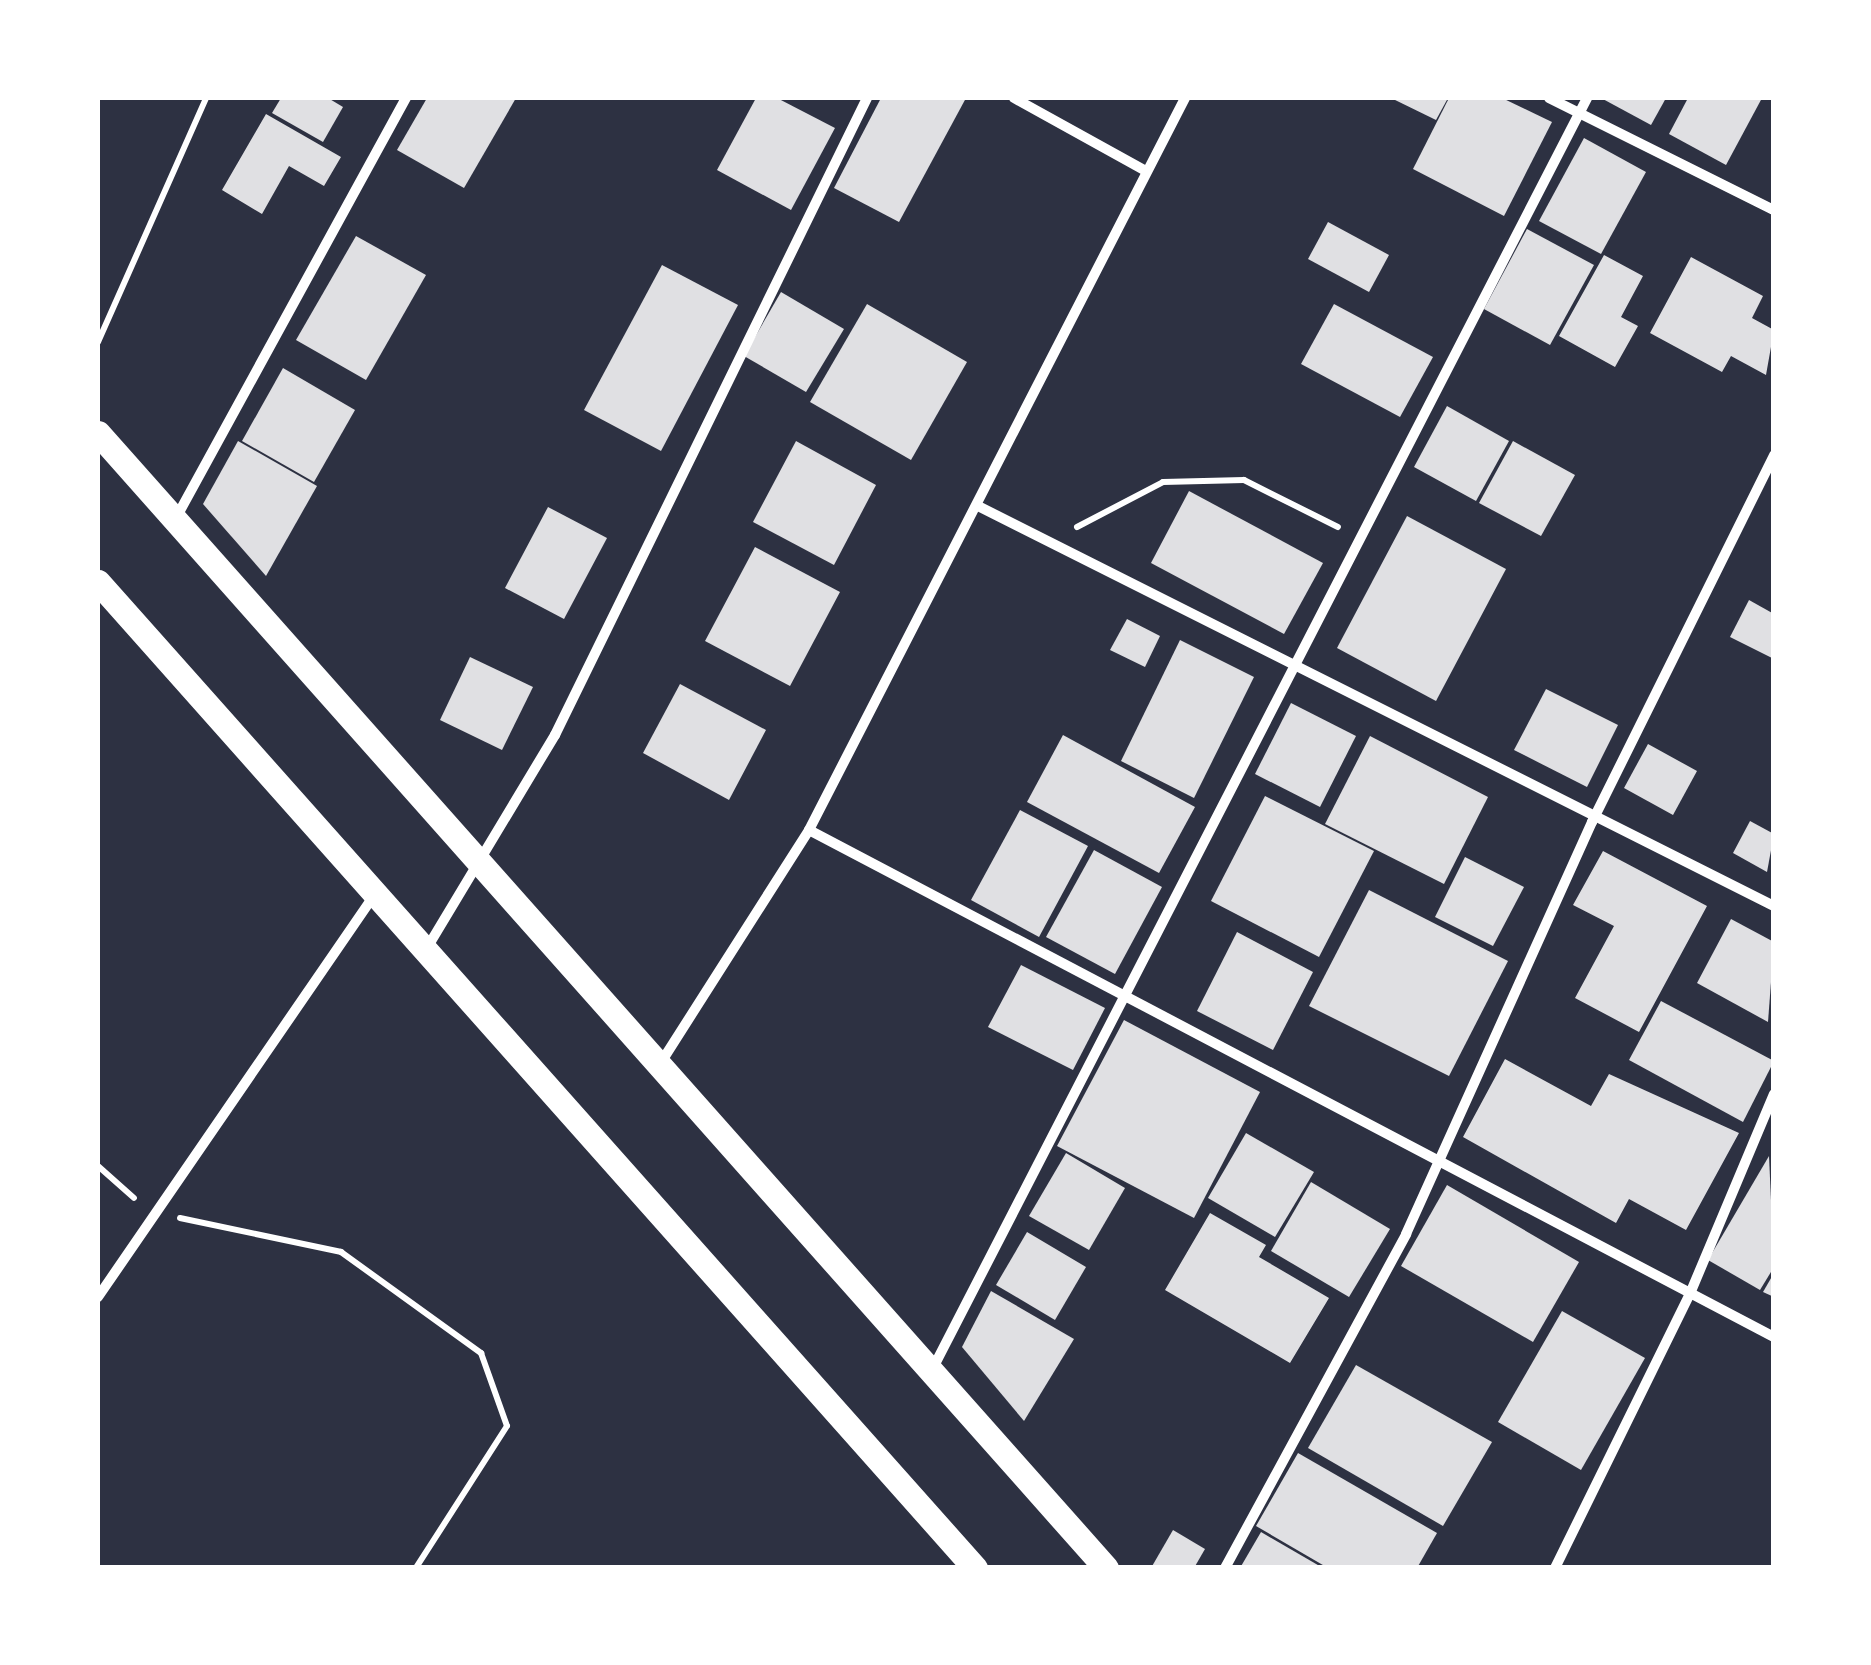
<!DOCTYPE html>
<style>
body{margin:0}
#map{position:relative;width:1871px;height:1665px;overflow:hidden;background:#2d3142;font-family:"Playfair Display",serif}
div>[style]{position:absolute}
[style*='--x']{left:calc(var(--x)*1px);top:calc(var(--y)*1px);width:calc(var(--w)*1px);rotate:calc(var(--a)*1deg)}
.building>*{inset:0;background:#e0e0e3}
.path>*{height:6px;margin:-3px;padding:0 3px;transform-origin:3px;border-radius:3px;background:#fff}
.minor>*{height:10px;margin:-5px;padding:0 5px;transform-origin:5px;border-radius:5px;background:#fff}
.primary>*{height:25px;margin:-12.5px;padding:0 12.5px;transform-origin:12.5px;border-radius:12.5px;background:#fff}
span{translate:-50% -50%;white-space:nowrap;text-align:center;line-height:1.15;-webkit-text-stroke:10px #fff;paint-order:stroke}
.frame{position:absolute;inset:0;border:100px solid #fff;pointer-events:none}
</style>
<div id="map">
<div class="building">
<i style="clip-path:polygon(281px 98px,328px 98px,343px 107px,323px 142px,272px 113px)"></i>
<i style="clip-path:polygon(427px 98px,516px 98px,464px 188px,397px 150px)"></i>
<i style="clip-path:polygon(756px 98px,777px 98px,835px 128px,791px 210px,717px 170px)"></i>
<i style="clip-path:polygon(881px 98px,966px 98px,899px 222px,834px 188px)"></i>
<i style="clip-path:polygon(1391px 98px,1448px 98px,1436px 120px)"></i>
<i style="clip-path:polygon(1449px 98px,1502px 98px,1552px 122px,1504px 216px,1413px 169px)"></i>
<i style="clip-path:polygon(1601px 98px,1666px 98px,1651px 125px)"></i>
<i style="clip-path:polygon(1688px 98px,1762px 98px,1726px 165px,1669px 134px)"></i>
<i style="clip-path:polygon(266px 114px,341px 157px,324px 186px,289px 166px,262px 214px,222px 190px)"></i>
<i style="clip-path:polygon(1584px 138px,1646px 172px,1601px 254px,1539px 221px)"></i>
<i style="clip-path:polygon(1328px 222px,1389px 255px,1369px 292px,1308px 259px)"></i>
<i style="clip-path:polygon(1527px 229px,1594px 265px,1550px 345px,1484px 309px)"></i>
<i style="clip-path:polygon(356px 236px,426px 275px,366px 380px,296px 340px)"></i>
<i style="clip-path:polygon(1604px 255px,1643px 276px,1621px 317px,1638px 326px,1615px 367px,1559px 336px)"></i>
<i style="clip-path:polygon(1691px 257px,1763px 296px,1752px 318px,1774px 330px,1766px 375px,1731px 356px,1722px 372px,1650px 333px)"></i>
<i style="clip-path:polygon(662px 265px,738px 305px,661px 451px,584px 410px)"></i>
<i style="clip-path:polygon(781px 292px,844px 329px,806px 392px,744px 356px)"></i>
<i style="clip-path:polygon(867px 304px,967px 362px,911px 460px,810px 402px)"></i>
<i style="clip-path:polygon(1334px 304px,1433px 357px,1400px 417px,1301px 364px)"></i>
<i style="clip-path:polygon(283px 368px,355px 410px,314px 482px,242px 441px)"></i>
<i style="clip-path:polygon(1447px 406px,1509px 441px,1476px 501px,1414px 467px)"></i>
<i style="clip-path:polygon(238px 441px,317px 486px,266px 576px,203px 504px)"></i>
<i style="clip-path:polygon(796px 441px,876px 485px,834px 565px,753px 522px)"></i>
<i style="clip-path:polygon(1513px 441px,1575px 475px,1541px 536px,1479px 503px)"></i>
<i style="clip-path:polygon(1189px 491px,1323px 563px,1284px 634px,1151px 563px)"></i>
<i style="clip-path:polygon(548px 507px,607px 538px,564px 619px,505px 588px)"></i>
<i style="clip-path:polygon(1407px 516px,1506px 569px,1436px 701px,1337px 648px)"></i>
<i style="clip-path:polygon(755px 547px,840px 592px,790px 686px,705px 641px)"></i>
<i style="clip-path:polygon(1749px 600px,1774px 614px,1774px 659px,1730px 637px)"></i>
<i style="clip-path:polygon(1127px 619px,1160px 636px,1145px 667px,1110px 650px)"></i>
<i style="clip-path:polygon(1180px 640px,1254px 677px,1194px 798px,1121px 761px)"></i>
<i style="clip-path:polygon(470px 657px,533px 687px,502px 750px,440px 720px)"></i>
<i style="clip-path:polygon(680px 684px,766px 730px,729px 800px,643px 753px)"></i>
<i style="clip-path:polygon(1546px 689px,1618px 725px,1587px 787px,1514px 750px)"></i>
<i style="clip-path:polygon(1291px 703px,1356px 736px,1320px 807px,1255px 774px)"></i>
<i style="clip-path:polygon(1063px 735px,1195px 807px,1159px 873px,1027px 802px)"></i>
<i style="clip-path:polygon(1370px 736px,1488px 797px,1444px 884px,1325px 824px)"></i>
<i style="clip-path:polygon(1648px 744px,1697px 771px,1673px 815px,1624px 788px)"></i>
<i style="clip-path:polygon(1265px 796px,1374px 851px,1319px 957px,1211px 901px)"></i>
<i style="clip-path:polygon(1020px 810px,1088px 846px,1039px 937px,971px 900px)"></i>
<i style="clip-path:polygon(1750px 821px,1774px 834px,1767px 872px,1733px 853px)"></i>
<i style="clip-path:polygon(1094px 850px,1162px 887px,1115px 974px,1046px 937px)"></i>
<i style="clip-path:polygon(1603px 851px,1707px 906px,1639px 1032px,1575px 998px,1614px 926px,1573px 905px)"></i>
<i style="clip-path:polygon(1465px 857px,1524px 887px,1493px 946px,1435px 917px)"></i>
<i style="clip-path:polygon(1369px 890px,1508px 961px,1449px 1076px,1309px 1006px)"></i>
<i style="clip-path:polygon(1731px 919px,1774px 942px,1768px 1022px,1697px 983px)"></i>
<i style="clip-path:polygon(1237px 932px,1313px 972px,1273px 1050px,1197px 1011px)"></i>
<i style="clip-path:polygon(1021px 965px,1105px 1008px,1073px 1070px,988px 1027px)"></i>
<i style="clip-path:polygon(1661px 1001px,1774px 1061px,1743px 1122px,1629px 1060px)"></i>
<i style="clip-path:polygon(1124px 1020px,1260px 1092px,1194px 1218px,1057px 1146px)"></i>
<i style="clip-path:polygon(1505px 1059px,1591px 1106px,1609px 1074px,1739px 1133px,1686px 1230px,1629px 1199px,1616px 1223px,1463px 1137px)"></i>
<i style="clip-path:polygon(1246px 1133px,1314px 1172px,1275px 1237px,1208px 1198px)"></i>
<i style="clip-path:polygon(1066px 1153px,1125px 1188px,1089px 1250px,1029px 1216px)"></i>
<i style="clip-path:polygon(1769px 1156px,1774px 1267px,1760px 1290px,1708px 1260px)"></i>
<i style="clip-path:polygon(1311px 1182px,1390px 1229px,1349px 1297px,1271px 1251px)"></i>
<i style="clip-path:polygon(1447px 1185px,1579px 1262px,1533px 1342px,1401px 1266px)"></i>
<i style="clip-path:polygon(1210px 1213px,1266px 1245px,1259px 1257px,1329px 1298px,1290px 1363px,1165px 1290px)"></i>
<i style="clip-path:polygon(1027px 1232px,1086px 1267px,1055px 1320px,996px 1285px)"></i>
<i style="clip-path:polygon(1774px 1273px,1774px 1297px,1763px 1292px)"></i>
<i style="clip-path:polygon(991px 1291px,1074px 1339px,1024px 1421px,962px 1347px)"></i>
<i style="clip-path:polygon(1562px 1311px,1645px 1358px,1581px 1470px,1498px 1422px)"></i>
<i style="clip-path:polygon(1356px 1365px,1492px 1442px,1443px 1526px,1308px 1448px)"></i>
<i style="clip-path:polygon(1298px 1453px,1437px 1533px,1417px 1568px,1328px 1568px,1256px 1526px)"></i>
<i style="clip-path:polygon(1173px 1530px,1205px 1549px,1194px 1568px,1151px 1568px)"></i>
<i style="clip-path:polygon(1261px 1532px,1323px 1568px,1240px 1568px)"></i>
</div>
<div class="path">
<i style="--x:98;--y:342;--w:267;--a:-66.1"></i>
<i style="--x:1077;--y:527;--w:97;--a:-27.6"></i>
<i style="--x:1163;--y:482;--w:81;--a:-1.4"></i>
<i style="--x:1244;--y:480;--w:105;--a:26.6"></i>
<i style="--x:98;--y:1166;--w:48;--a:41.6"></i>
<i style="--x:180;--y:1218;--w:165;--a:11.9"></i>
<i style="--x:341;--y:1252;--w:173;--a:35.8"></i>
<i style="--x:481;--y:1353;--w:77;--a:70.4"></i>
<i style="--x:507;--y:1426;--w:169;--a:122.7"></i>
</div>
<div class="minor">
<i style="--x:1014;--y:98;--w:149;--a:29"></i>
<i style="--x:1549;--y:98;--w:251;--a:26.5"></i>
<i style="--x:980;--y:507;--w:889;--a:26.68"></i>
<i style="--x:176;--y:518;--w:479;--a:-61.3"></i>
<i style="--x:809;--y:830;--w:1090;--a:27.72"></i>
<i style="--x:427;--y:948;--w:249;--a:-59"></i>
<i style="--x:555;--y:735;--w:709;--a:-63.9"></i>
<i style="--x:660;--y:1064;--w:277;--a:-57.5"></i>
<i style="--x:809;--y:830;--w:823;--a:-62.81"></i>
<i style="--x:98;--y:1297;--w:489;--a:-55.5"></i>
<i style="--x:933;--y:1368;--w:1429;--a:-62.75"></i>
<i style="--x:1225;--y:1568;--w:380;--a:-61.5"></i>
<i style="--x:1406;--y:1234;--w:452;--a:-65.7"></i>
<i style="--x:1592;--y:822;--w:410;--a:-63.6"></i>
<i style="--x:1555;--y:1568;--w:303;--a:-63.8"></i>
<i style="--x:1689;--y:1296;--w:219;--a:-67.2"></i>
</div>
<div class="primary">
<i style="--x:98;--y:433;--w:1518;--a:48.39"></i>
<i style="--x:98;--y:582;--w:1320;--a:48.35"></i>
</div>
<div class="frame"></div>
</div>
